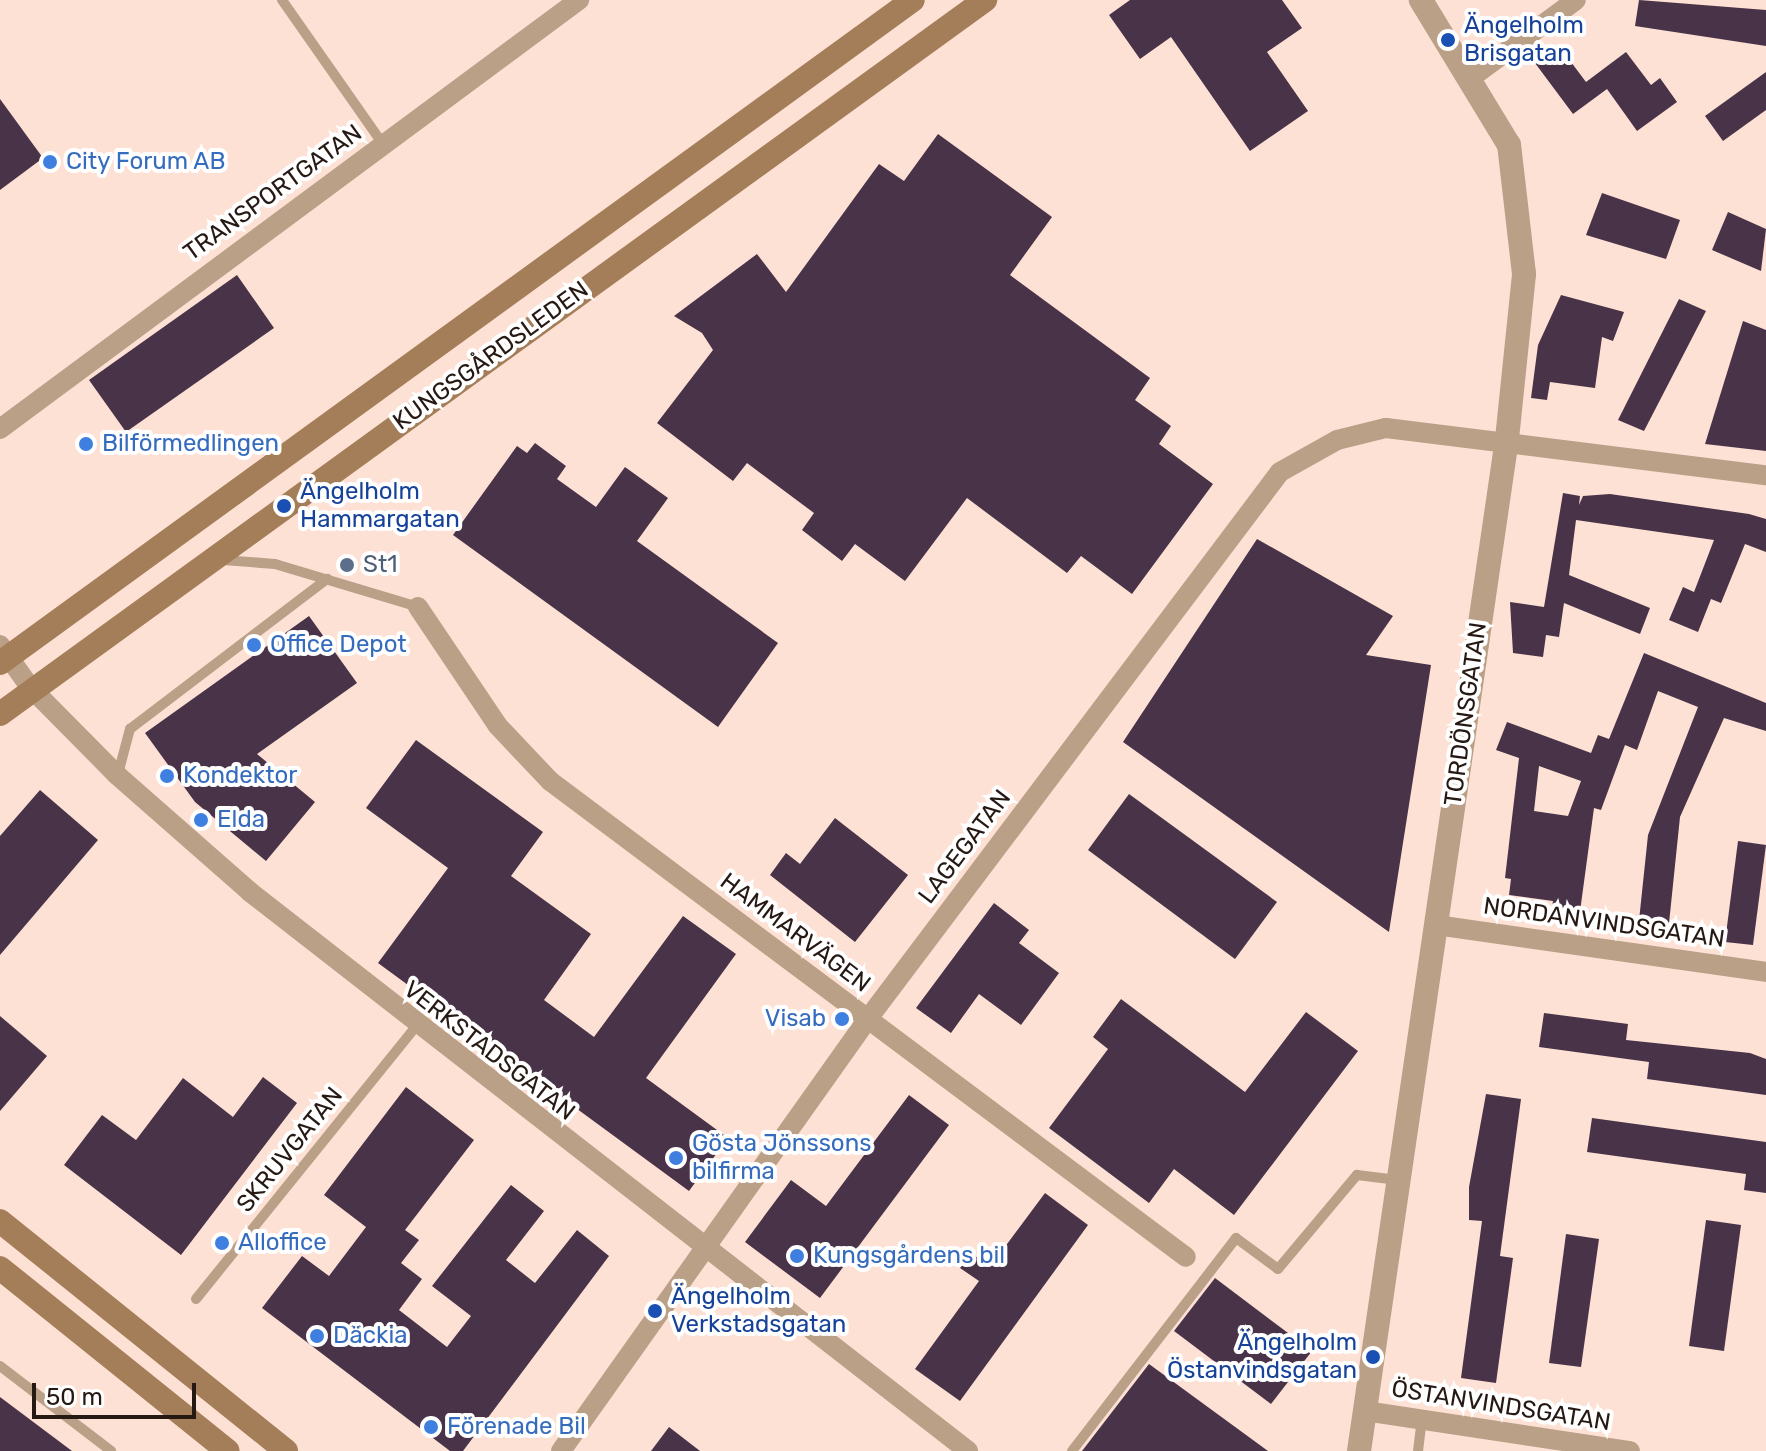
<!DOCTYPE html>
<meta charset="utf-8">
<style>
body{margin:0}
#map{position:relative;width:1766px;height:1451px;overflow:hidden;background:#fee1d5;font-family:Rubik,sans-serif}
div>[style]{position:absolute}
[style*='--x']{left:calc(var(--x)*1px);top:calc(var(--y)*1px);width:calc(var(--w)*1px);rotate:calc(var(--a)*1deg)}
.building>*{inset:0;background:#483348}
.service>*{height:10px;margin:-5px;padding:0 5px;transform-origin:5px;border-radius:5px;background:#bba088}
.minor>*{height:20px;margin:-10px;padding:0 10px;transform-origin:10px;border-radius:10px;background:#bba088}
.tertiary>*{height:24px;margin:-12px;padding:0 12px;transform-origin:12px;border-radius:12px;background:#bba088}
.secondary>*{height:24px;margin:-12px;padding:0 12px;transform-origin:12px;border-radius:12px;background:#a47d59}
.dots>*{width:22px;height:22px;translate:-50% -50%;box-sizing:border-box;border:4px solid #fff;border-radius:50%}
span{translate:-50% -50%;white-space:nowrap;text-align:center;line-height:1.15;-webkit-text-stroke:8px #fff;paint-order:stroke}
.transit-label{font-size:24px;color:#164399}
.left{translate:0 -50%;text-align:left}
.right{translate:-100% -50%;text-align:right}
.shop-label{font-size:24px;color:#366cbe}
.street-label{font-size:24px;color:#261914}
.service-label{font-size:24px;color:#4e5e75}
.scale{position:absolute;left:32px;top:1383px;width:164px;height:36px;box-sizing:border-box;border:4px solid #261914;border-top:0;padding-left:10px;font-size:24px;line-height:28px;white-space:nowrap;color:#261914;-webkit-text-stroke:6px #fff;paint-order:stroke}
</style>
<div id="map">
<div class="building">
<i style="clip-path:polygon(1130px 0,1282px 0,1302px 28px,1267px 52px,1308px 111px,1250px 151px,1171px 37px,1140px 59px,1109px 15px)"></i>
<i style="clip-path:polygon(1639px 0,1766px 10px,1766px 46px,1635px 26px)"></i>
<i style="clip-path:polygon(1559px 46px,1586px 82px,1626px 52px,1651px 85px,1660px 78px,1677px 102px,1637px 131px,1607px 89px,1573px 114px,1535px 63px)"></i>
<i style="clip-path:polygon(1766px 72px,1766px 110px,1723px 141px,1705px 116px)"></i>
<i style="clip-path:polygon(0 99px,43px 158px,0 190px)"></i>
<i style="clip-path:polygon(938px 134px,1052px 217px,1010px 275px,1150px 378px,1135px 400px,1171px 426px,1159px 444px,1213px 484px,1132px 594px,1081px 556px,1067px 573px,967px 498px,905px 581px,855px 544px,842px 561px,802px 530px,814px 513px,747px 463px,733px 481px,657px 423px,713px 350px,702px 333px,674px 316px,757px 254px,786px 292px,879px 164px,904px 181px)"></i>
<i style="clip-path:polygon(1602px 193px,1680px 220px,1666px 259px,1586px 235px)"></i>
<i style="clip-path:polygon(1728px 212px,1766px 229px,1761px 271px,1712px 250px)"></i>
<i style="clip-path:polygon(237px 275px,274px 328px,126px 432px,89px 380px)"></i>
<i style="clip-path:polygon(1561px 295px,1624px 312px,1613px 341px,1602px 337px,1595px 388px,1550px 382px,1547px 400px,1531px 398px,1538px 345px)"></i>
<i style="clip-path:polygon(1679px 299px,1706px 311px,1644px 431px,1618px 420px)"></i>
<i style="clip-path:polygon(1743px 321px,1766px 330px,1766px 451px,1705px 444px)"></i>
<i style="clip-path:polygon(535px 443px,566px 466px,557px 479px,596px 507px,625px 467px,668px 498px,637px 541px,778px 643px,718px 727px,453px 535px,517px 446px,527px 453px)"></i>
<i style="clip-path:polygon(1563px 493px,1580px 496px,1579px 505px,1583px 496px,1610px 494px,1749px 514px,1766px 519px,1766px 552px,1745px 544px,1721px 603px,1711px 599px,1698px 632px,1669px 620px,1683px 587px,1694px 592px,1714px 540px,1576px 520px,1569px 575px,1650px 608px,1640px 634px,1564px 603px,1559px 637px,1546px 635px,1543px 657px,1513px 653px,1510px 602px,1544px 607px)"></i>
<i style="clip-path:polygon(1257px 539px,1393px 616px,1366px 655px,1431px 665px,1389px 932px,1123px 742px)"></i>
<i style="clip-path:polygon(309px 616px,357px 683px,257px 754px,315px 802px,266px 861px,195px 802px,145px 733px)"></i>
<i style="clip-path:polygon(evenodd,1644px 653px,1766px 703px,1766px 731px,1724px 718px,1680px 817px,1668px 933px,1638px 930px,1648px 835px,1698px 707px,1658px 691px,1637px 750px,1625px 745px,1601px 810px,1594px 808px,1579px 919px,1551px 915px,1553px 901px,1509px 895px,1511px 879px,1505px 878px,1519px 758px,1496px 750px,1507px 722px,1591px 753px,1598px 735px,1609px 739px,1644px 653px,1539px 766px,1581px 781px,1568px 816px,1534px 811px,1539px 766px)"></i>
<i style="clip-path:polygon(416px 740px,543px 832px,511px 876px,591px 934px,544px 1000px,594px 1037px,683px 916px,736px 954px,646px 1078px,728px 1138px,689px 1191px,378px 963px,448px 868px,366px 808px)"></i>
<i style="clip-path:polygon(40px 790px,98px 840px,0 955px,0 836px)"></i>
<i style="clip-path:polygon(1129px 794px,1277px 902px,1235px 959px,1088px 850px)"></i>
<i style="clip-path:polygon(835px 818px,908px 875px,855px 942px,770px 875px,786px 853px,800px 864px)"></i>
<i style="clip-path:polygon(1738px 841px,1766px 845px,1753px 945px,1725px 942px)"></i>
<i style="clip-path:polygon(994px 903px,1029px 930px,1019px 943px,1059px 973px,1021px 1025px,979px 994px,951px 1033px,916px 1008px)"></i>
<i style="clip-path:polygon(1121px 999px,1245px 1092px,1306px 1012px,1358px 1051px,1234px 1215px,1174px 1169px,1149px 1203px,1049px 1128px,1108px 1049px,1093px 1037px)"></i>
<i style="clip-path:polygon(1544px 1013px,1628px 1024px,1626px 1040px,1750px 1053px,1766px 1059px,1766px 1095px,1647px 1079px,1649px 1062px,1539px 1047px)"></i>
<i style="clip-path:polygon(0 1016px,47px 1056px,0 1111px)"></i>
<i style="clip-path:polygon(263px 1077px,297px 1103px,181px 1255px,64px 1165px,102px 1115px,136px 1140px,183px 1078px,233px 1117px)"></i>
<i style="clip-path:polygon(406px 1087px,474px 1140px,405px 1230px,419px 1240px,401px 1263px,422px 1279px,399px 1310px,447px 1347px,471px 1316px,432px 1286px,511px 1185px,544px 1211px,506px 1260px,535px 1283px,577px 1230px,609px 1256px,463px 1451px,450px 1451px,262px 1308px,302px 1256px,329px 1276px,366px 1227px,324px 1195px)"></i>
<i style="clip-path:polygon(1486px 1094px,1521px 1099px,1500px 1256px,1513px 1258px,1496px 1383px,1461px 1378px,1482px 1221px,1469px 1220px,1469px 1187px)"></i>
<i style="clip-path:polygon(909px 1095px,949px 1125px,820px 1298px,745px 1242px,791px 1180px,826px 1206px)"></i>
<i style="clip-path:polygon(1592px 1118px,1766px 1142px,1766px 1193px,1744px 1190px,1746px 1174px,1587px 1152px)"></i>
<i style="clip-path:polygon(1045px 1193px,1088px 1225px,960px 1401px,915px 1369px,979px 1281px,960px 1268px,971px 1253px,990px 1267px)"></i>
<i style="clip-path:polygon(1706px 1220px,1741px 1225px,1724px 1351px,1689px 1346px)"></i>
<i style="clip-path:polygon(1566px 1234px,1599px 1239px,1581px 1367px,1549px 1363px)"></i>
<i style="clip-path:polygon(1215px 1278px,1312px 1351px,1271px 1404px,1174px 1331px)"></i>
<i style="clip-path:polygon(1149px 1364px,1268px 1451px,1082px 1451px)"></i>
<i style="clip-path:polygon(0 1397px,72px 1451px,0 1451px)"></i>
<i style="clip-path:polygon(669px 1427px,700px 1451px,651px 1451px)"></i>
</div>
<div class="service">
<i style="--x:282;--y:0;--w:176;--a:55"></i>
<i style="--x:223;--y:560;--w:52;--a:4.4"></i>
<i style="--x:275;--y:564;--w:149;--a:16.7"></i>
<i style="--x:118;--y:774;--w:47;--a:-75.1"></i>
<i style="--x:130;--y:729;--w:248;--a:-37.3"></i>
<i style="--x:196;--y:1299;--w:351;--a:-51.1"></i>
<i style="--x:0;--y:1366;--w:140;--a:37.4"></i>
<i style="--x:1072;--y:1451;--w:269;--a:-52.4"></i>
<i style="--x:1236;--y:1238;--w:52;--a:36.4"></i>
<i style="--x:1278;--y:1269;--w:123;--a:-50"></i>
<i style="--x:1357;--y:1175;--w:41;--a:7"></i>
<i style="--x:1418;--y:1451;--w:31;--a:-83"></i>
</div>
<div class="minor">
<i style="--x:1472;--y:77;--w:129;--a:-36.5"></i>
<i style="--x:0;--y:429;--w:721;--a:-36.54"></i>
<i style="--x:418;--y:607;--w:143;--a:56.1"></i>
<i style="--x:498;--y:726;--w:76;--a:46.6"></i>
<i style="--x:550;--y:781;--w:794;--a:36.81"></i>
<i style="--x:0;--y:645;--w:52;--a:54.5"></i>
<i style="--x:30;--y:687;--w:124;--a:45.3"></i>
<i style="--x:117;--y:775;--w:177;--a:41.3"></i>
<i style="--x:250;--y:892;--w:910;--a:37.9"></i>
<i style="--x:1436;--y:925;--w:333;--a:8.1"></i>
<i style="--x:1365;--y:1411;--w:268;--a:8.6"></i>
<i style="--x:561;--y:1451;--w:529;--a:-54.63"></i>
<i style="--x:867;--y:1020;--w:686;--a:-53"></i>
<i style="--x:1280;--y:472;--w:65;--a:-29.3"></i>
<i style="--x:1337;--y:440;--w:50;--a:-13.8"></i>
<i style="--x:1386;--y:428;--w:383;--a:7.1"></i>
</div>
<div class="tertiary">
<i style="--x:1359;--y:1451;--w:1023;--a:-81.68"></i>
<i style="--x:1507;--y:439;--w:166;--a:-84.1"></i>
<i style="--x:1524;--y:274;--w:130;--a:-96.6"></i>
<i style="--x:1509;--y:145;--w:170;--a:-121.3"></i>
</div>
<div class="secondary">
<i style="--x:0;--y:663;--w:1128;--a:-35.99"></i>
<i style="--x:0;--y:714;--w:1217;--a:-35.94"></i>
<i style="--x:0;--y:1221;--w:367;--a:38.8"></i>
<i style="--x:0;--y:1268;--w:292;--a:38.8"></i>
</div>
<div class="dots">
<i style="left:1448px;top:40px;background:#1a4fb4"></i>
<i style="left:50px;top:162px;background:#3f7fe0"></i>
<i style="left:86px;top:444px;background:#3f7fe0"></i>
<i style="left:284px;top:506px;background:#1a4fb4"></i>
<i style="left:347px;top:565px;background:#5c6f8a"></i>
<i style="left:254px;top:645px;background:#3f7fe0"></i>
<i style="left:167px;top:776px;background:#3f7fe0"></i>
<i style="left:201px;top:820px;background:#3f7fe0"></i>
<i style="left:842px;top:1019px;background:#3f7fe0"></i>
<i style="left:676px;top:1158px;background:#3f7fe0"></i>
<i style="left:222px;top:1243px;background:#3f7fe0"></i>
<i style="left:797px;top:1256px;background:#3f7fe0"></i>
<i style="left:655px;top:1311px;background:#1a4fb4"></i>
<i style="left:317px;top:1336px;background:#3f7fe0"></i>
<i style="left:1373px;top:1357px;background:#1a4fb4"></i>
<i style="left:431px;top:1427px;background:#3f7fe0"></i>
</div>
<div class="transit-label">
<span class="left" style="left:1464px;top:40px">Ängelholm<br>Brisgatan</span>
<span class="left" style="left:300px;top:506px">Ängelholm<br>Hammargatan</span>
<span class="left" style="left:671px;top:1311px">Ängelholm<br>Verkstadsgatan</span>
<span class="right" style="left:1357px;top:1357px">Ängelholm<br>Östanvindsgatan</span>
</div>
<div class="shop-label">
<span class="left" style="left:66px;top:162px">City Forum AB</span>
<span class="left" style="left:102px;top:444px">Bilförmedlingen</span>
<span class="left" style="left:270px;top:645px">Office Depot</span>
<span class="left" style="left:183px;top:776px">Kondektor</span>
<span class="left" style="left:217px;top:820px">Elda</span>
<span class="right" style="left:826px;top:1019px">Visab</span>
<span class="left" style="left:692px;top:1158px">Gösta Jönssons<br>bilfirma</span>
<span class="left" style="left:238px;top:1243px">Alloffice</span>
<span class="left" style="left:813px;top:1256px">Kungsgårdens bil</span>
<span class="left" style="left:333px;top:1336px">Däckia</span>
<span class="left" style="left:447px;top:1427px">Förenade Bil</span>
</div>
<div class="street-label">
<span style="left:273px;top:193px;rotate:-36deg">TRANSPORTGATAN</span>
<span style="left:491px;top:356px;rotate:-36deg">KUNGSGÅRDSLEDEN</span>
<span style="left:1466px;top:714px;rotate:-82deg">TORDÖNSGATAN</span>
<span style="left:965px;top:847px;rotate:-53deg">LAGEGATAN</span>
<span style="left:1604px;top:923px;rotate:8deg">NORDANVINDSGATAN</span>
<span style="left:795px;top:933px;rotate:37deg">HAMMARVÄGEN</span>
<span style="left:489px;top:1051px;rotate:38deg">VERKSTADSGATAN</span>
<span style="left:290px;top:1150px;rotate:-51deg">SKRUVGATAN</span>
<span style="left:1501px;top:1406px;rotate:9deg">ÖSTANVINDSGATAN</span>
</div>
<div class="service-label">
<span class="left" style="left:363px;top:565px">St1</span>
</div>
<div class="scale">50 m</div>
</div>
